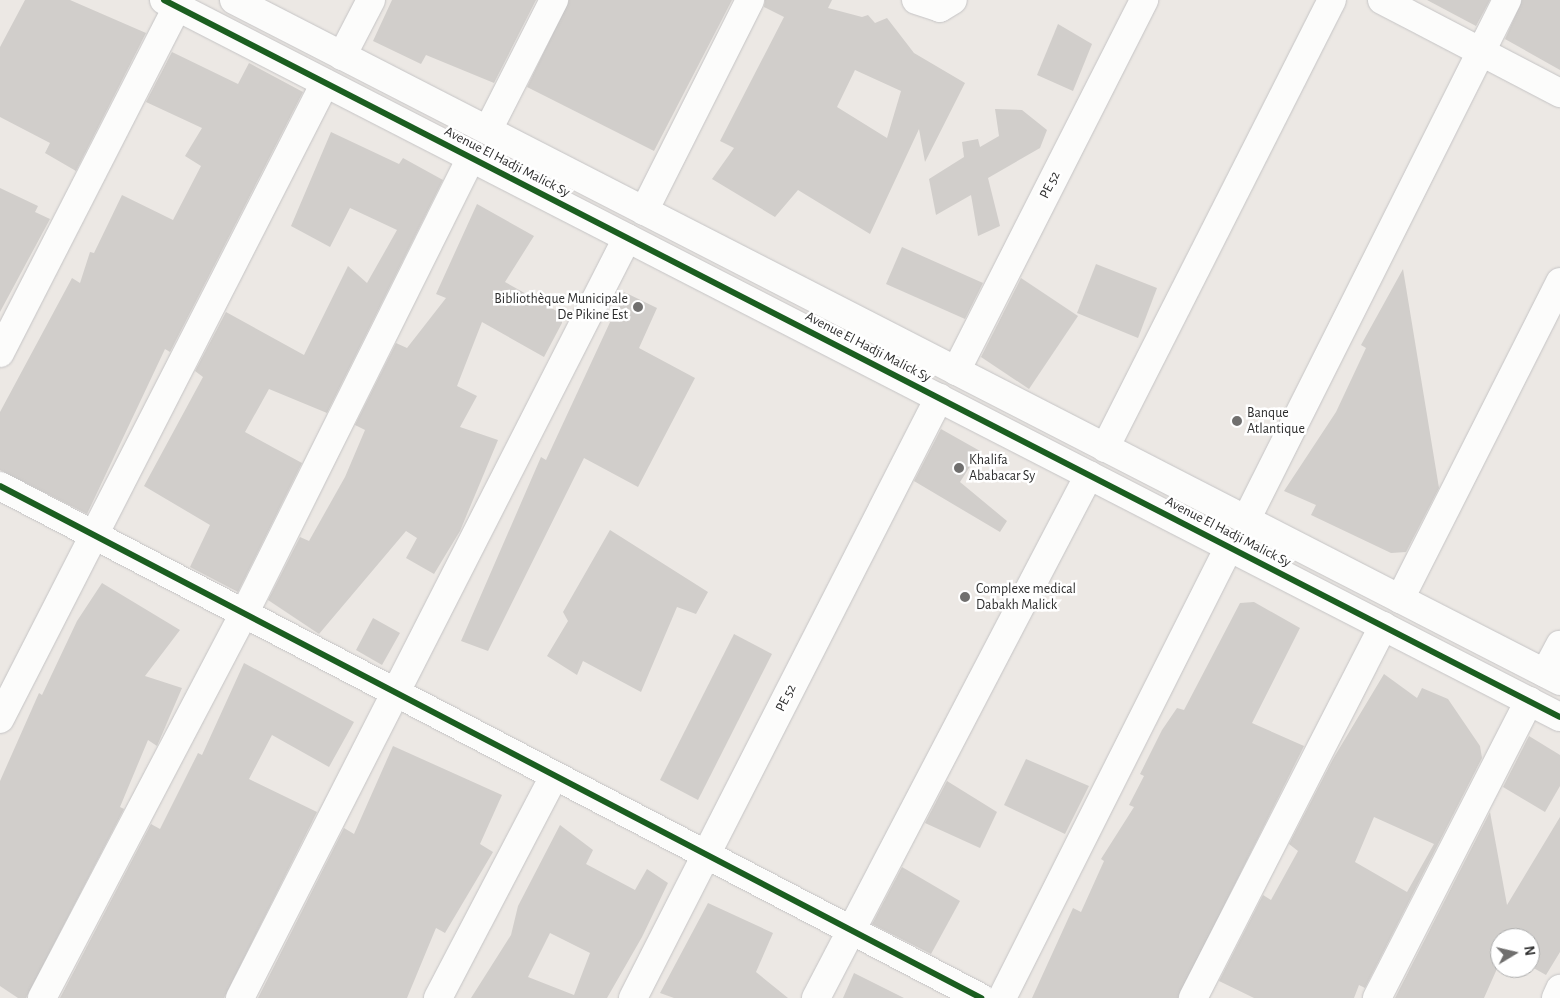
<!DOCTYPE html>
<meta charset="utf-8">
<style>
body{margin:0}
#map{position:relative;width:1560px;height:998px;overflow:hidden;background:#ece8e4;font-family:"Alegreya Sans",sans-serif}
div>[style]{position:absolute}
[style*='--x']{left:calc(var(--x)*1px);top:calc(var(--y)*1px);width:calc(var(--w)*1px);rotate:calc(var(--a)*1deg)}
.building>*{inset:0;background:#d1cecb}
.roads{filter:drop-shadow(0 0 1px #c5c4c5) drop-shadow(0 0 1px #c5c4c5)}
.minor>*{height:28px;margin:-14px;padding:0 14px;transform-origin:14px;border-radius:14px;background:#fcfcfb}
.cycleway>*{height:6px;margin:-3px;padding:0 3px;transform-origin:3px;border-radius:3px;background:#1b5e20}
.dots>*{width:14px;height:14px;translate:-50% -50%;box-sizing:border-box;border:2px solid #fff;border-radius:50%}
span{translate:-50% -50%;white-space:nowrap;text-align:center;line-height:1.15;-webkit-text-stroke:5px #fff;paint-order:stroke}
.street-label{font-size:14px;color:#2e2e2e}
.poi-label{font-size:14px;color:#2e2e2e}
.right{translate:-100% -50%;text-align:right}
.left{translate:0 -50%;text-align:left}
.north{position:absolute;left:1490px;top:928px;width:50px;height:50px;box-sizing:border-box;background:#fff;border:1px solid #ababab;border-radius:50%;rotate:81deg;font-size:14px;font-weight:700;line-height:20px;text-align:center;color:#2e2e2e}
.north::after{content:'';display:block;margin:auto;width:18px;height:22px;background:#706f6e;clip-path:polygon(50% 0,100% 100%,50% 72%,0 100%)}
</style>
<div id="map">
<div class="building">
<i style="clip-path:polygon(25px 0,70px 0,146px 33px,76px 171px,45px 153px,50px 143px,0 117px,0 47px)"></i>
<i style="clip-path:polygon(392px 0,536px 0,494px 83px,426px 55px,421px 64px,373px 41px)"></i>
<i style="clip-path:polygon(569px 0,732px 0,654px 151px,527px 87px)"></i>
<i style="clip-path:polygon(evenodd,765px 0,832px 0,828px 8px,862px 17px,868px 15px,875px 23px,887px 18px,914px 53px,965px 83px,925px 162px,919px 129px,870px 234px,798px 190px,775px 217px,712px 179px,734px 148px,720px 141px,784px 17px,764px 7px,765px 0,855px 70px,901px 91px,887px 138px,837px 107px,855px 70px)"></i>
<i style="clip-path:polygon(1427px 0,1490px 0,1476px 26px)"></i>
<i style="clip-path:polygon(1522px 0,1560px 0,1560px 70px,1505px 39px)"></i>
<i style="clip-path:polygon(1058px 24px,1092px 44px,1073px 91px,1037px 75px)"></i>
<i style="clip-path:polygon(172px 52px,238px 84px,249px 63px,303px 92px,170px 352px,165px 349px,87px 514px,0 470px,0 412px,72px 278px,80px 283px,90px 252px,94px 253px,122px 195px,173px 220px,201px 166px,185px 156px,202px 128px,146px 102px)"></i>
<i style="clip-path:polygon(995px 109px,1022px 110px,1047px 130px,1040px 148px,988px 178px,1000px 226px,978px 236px,971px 195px,936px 215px,929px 179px,964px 157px,962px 142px,978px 139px,980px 147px,999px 136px)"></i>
<i style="clip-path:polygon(331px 132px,399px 164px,403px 158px,443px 180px,327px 413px,269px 389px,245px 432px,302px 463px,238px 592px,190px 567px,210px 525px,144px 486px,203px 377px,195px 371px,226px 312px,304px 355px,348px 266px,367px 283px,397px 230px,350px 208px,330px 247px,291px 226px)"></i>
<i style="clip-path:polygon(0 188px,38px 206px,35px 212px,50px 219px,0 312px)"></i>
<i style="clip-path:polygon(477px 204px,534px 236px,505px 282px,562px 314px,562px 323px,544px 357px,482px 322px,457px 386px,477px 396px,460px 427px,498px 440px,460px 531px,434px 574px,406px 558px,417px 538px,406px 531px,319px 634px,268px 600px,300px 537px,309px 541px,345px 477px,365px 430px,355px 425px,396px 343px,407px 348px,446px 298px,436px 294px)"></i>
<i style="clip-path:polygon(902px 247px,983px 283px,965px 319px,886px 284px)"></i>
<i style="clip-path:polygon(1096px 264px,1157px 288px,1138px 338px,1077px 313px)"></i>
<i style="clip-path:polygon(1403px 269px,1439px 488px,1406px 552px,1391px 553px,1311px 515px,1316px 505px,1284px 491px,1336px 412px,1366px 348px,1361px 345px)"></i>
<i style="clip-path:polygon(1021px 278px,1078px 316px,1029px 389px,981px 357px)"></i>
<i style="clip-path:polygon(624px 292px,657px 308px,639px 348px,695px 378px,638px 487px,584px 458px,488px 651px,461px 641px,541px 457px,546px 460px)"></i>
<i style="clip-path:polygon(941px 429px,980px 451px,960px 482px,1007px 521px,1000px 532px,914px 481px)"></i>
<i style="clip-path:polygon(610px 530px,708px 592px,696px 614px,677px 607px,641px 692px,583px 661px,577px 675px,547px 656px,568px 621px,563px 612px)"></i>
<i style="clip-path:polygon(102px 583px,180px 630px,145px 676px,182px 688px,157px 746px,148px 740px,120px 807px,124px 809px,26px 998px,18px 998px,0 986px,0 781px,39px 693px,42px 695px,77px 621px)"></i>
<i style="clip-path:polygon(1254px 602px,1300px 628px,1252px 723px,1304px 746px,1178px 998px,1032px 998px,1073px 908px,1081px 912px,1104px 861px,1101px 859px,1134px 807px,1129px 805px,1144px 776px,1140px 774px,1162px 730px,1177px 708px,1184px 710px,1240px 603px)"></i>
<i style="clip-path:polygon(373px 618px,400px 633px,382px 665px,356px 650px)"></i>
<i style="clip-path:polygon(734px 634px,772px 654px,698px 800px,660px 780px)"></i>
<i style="clip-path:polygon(244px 663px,354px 722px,329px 767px,272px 735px,249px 779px,317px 812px,224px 998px,60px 998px,151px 824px,160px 829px,198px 753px,202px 755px)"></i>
<i style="clip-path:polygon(evenodd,1384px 674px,1417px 698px,1422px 688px,1448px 699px,1480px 746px,1482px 758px,1365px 988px,1359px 985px,1354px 998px,1254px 998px,1219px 981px,1263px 895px,1271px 900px,1298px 851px,1289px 844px,1333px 759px,1384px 674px,1374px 817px,1434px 844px,1407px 892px,1355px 862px,1374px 817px)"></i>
<i style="clip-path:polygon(1529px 736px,1560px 755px,1560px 786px,1545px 812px,1503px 787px)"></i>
<i style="clip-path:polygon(393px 746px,502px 795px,480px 844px,493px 852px,445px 933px,436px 928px,407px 998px,258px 998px,344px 828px,354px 834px)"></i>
<i style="clip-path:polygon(1026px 759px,1089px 786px,1065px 834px,1004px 805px)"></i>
<i style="clip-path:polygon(947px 781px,997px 812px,980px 848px,925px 823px)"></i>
<i style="clip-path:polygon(1490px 812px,1507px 905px,1560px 817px,1560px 952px,1546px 975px,1530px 966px,1530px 938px,1500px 938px,1500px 962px,1484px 998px,1395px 998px)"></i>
<i style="clip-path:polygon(evenodd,560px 825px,593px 850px,586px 864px,635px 890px,647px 869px,668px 883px,642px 937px,607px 998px,471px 998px,511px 935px,518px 906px,560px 825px,550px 933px,590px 953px,574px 995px,528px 977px,550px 933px)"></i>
<i style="clip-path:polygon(902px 867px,960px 901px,931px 954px,872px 924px)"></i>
<i style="clip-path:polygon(708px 903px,773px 933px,756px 972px,788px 998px,674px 998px,660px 993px)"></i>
<i style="clip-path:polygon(854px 973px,904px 998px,843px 998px)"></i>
</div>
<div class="roads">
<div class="minor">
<i style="--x:164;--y:0;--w:1569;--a:27.19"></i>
<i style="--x:234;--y:0;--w:1491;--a:27.18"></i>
<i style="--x:916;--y:0;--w:25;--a:18"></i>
<i style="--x:940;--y:8;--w:15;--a:-32"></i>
<i style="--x:1382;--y:0;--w:201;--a:27.6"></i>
<i style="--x:342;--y:56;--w:63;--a:-62.6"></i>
<i style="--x:488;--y:130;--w:146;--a:-63.1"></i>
<i style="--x:644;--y:211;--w:236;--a:-63.3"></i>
<i style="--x:0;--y:353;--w:389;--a:-62.9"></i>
<i style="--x:956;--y:371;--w:416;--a:-63.1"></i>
<i style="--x:1105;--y:448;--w:502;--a:-63.13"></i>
<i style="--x:0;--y:486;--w:1107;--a:27.56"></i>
<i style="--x:1246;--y:520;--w:582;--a:-63.35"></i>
<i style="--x:1400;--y:599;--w:355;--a:-63.2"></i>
<i style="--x:1545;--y:673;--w:32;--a:-62"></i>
<i style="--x:0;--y:719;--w:714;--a:-62.93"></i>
<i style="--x:42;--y:998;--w:436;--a:-62.3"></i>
<i style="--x:245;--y:612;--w:507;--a:-63.54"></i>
<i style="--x:240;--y:998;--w:853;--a:-63.01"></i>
<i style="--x:438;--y:998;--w:250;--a:-62.4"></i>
<i style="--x:633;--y:998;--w:674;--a:-62.98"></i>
<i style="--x:816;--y:998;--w:590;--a:-62.44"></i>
<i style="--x:1002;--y:998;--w:505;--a:-63.28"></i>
<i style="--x:1193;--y:998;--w:418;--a:-62.9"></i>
<i style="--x:1377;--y:998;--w:334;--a:-62.9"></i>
<i style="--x:1556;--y:998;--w:10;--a:-66"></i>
</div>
</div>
<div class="cycleway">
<i style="--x:164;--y:0;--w:1569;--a:27.19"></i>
<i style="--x:0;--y:486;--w:1107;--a:27.56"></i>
</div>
<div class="dots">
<i style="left:638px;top:307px;background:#706f6e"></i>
<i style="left:1237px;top:421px;background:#706f6e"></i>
<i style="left:959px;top:468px;background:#706f6e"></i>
<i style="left:965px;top:597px;background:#706f6e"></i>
</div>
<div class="street-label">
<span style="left:507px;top:162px;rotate:27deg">Avenue El Hadji Malick Sy</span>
<span style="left:1050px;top:185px;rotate:-63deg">PE 52</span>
<span style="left:868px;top:347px;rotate:27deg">Avenue El Hadji Malick Sy</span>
<span style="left:1228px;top:532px;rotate:27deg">Avenue El Hadji Malick Sy</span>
<span style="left:786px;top:698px;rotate:-63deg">PE 52</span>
</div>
<div class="poi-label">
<span class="right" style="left:628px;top:307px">Bibliothèque Municipale<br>De Pikine Est</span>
<span class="left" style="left:1247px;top:421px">Banque<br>Atlantique</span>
<span class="left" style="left:969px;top:468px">Khalifa<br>Ababacar Sy</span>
<span class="left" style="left:976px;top:597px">Complexe medical<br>Dabakh Malick</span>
</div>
<div class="north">N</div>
</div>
